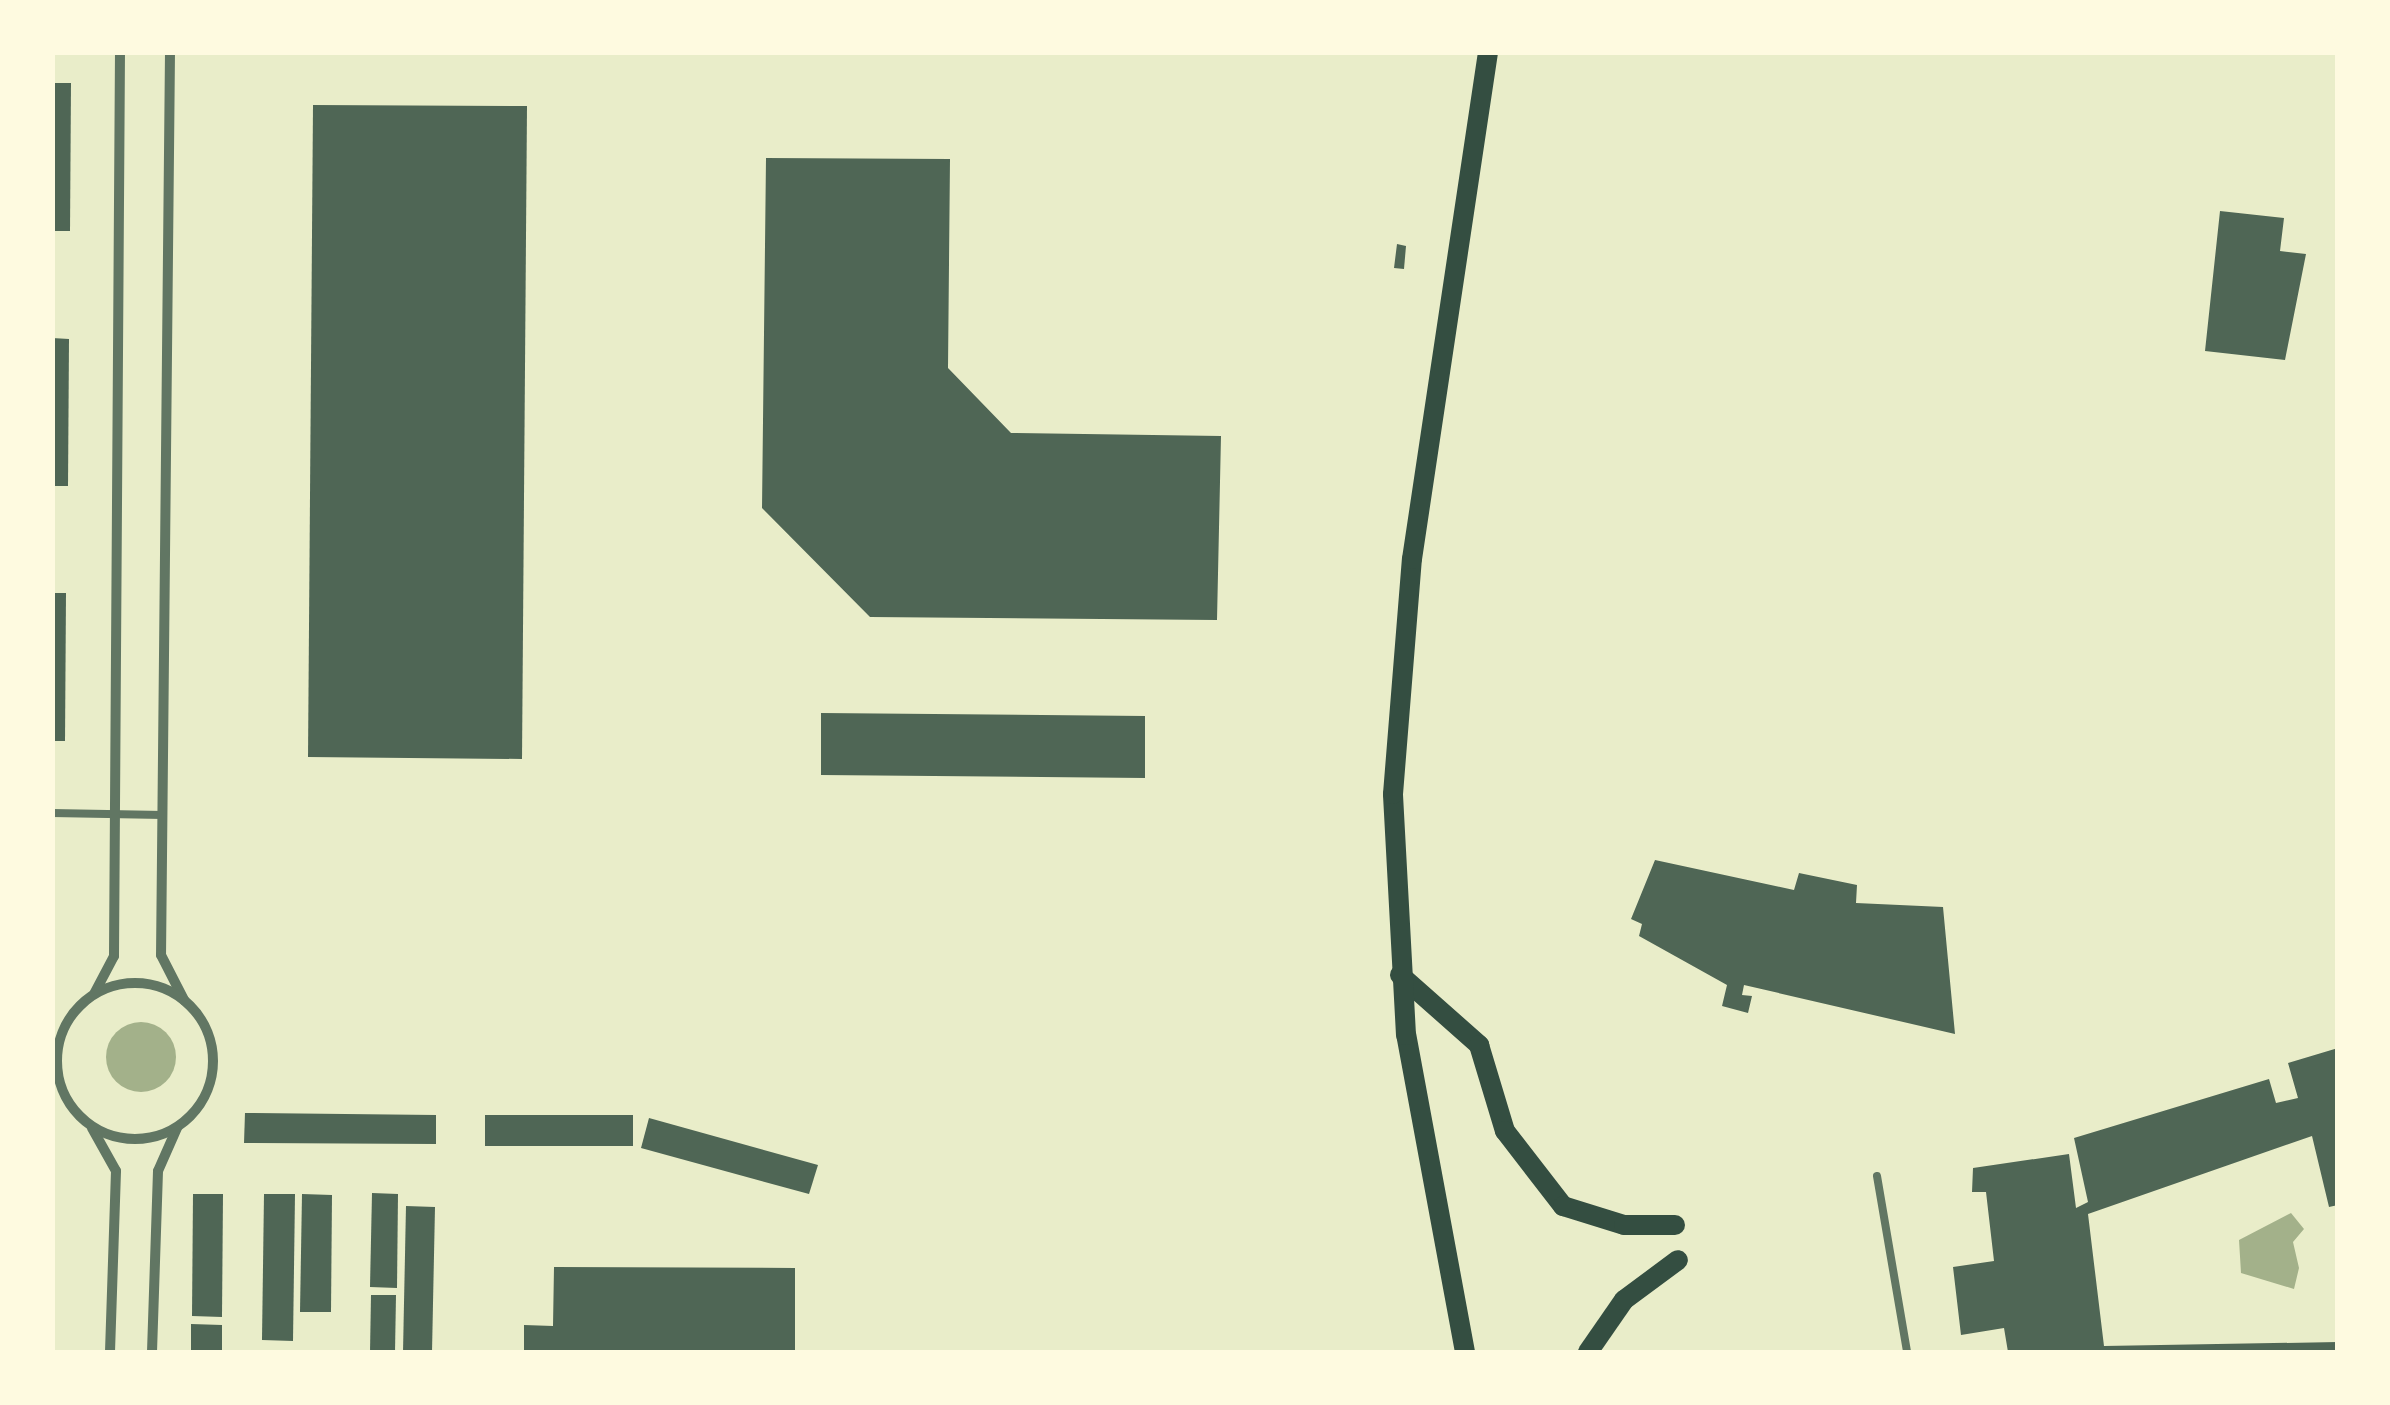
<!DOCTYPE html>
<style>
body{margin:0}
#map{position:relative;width:2390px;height:1405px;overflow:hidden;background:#e9edc9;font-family:"DejaVu Sans",sans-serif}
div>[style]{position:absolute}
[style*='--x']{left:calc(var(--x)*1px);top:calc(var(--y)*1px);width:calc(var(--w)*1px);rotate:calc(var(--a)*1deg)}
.water>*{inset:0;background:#a3b18a}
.round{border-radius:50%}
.building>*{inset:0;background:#4f6655}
.service>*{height:8px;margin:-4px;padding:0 4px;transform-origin:4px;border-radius:4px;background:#617663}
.minor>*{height:10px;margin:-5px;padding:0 5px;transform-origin:5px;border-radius:5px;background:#617663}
.minor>.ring{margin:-5px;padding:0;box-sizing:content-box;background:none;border:10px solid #617663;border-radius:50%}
.secondary>*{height:20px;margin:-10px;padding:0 10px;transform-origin:10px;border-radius:10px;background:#344e41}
span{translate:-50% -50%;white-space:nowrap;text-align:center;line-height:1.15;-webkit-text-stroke:10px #fefae0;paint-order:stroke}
.frame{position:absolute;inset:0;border:55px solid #fefae0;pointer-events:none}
</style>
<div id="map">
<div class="water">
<i class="round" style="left:106px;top:1022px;width:70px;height:70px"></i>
<i style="clip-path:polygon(2291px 1213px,2304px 1229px,2293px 1242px,2299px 1268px,2294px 1289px,2241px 1273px,2239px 1240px)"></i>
</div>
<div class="building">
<i style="clip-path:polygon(52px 83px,71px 83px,70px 231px,52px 231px)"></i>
<i style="clip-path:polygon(313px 105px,527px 106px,522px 759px,308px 757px)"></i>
<i style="clip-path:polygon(766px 158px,950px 159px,948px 368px,1011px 433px,1221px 436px,1217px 620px,870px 617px,762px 508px)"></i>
<i style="clip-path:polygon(2220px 211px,2284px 218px,2280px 251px,2306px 254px,2285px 360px,2205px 351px)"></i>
<i style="clip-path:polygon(1397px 244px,1406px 246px,1404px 269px,1394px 268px)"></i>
<i style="clip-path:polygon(52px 338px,69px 339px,68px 486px,52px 486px)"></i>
<i style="clip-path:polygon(52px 593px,66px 593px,65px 741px,52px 741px)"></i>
<i style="clip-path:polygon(821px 713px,1145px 716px,1145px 778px,821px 775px)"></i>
<i style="clip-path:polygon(1655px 860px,1794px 890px,1799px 873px,1857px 885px,1856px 903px,1943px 907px,1955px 1034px,1744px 985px,1742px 995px,1752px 996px,1748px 1013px,1722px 1006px,1727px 985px,1639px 936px,1642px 924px,1631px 919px)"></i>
<i style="clip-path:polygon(2338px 1048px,2338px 1205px,2329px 1207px,2312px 1136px,2088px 1214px,2104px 1346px,2338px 1342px,2338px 1352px,2008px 1352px,2004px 1328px,1961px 1335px,1953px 1267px,1994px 1261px,1986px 1192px,1972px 1192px,1973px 1168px,2069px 1154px,2076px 1208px,2088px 1202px,2074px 1138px,2269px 1079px,2276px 1103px,2298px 1098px,2288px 1063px)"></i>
<i style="clip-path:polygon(245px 1113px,436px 1115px,436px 1144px,244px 1143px)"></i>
<i style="clip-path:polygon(485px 1115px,633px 1115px,633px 1146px,485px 1146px)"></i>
<i style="clip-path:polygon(649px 1118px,818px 1165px,809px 1194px,641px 1148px)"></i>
<i style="clip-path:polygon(372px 1193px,398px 1194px,397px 1288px,370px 1287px)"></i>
<i style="clip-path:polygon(193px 1194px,223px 1194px,222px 1317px,192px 1316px)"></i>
<i style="clip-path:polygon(264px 1194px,295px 1194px,293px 1341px,262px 1340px)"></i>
<i style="clip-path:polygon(302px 1194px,332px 1195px,331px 1312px,300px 1312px)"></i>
<i style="clip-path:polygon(406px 1206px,435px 1207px,432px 1352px,403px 1352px)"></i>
<i style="clip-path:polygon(554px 1267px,795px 1268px,795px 1352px,524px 1352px,524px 1325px,553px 1326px)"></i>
<i style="clip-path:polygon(371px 1295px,396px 1295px,395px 1352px,370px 1352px)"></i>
<i style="clip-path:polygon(191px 1324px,222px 1325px,222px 1352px,191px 1352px)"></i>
</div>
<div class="service">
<i style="--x:52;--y:813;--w:111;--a:1"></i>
<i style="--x:1877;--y:1176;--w:179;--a:80.3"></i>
</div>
<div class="minor">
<i style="--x:170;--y:52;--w:903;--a:90.57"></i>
<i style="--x:161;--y:955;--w:51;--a:62.9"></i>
<i class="ring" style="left:57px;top:983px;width:146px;height:146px"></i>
<i style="--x:94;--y:994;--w:43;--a:-62.2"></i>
<i style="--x:114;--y:956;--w:904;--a:-89.62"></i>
<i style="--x:92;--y:1128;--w:49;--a:60.8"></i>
<i style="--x:116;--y:1171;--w:181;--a:91.9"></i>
<i style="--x:152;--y:1352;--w:181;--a:-88.1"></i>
<i style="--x:158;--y:1171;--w:47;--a:-66.2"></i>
</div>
<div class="secondary">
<i style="--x:1400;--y:975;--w:106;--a:41.5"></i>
<i style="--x:1479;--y:1045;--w:90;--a:73.2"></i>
<i style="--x:1505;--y:1131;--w:95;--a:52.3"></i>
<i style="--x:1563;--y:1206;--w:64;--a:17.3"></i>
<i style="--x:1624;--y:1225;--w:51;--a:0"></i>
<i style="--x:1465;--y:1352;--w:322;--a:-100.5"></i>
<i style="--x:1406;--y:1035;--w:241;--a:-93.1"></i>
<i style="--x:1393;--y:794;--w:236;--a:-85.4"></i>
<i style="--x:1412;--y:559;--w:513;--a:-81.47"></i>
<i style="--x:1588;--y:1352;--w:63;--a:-55.3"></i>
<i style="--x:1624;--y:1300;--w:67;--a:-36.5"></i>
</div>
<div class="frame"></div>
</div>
